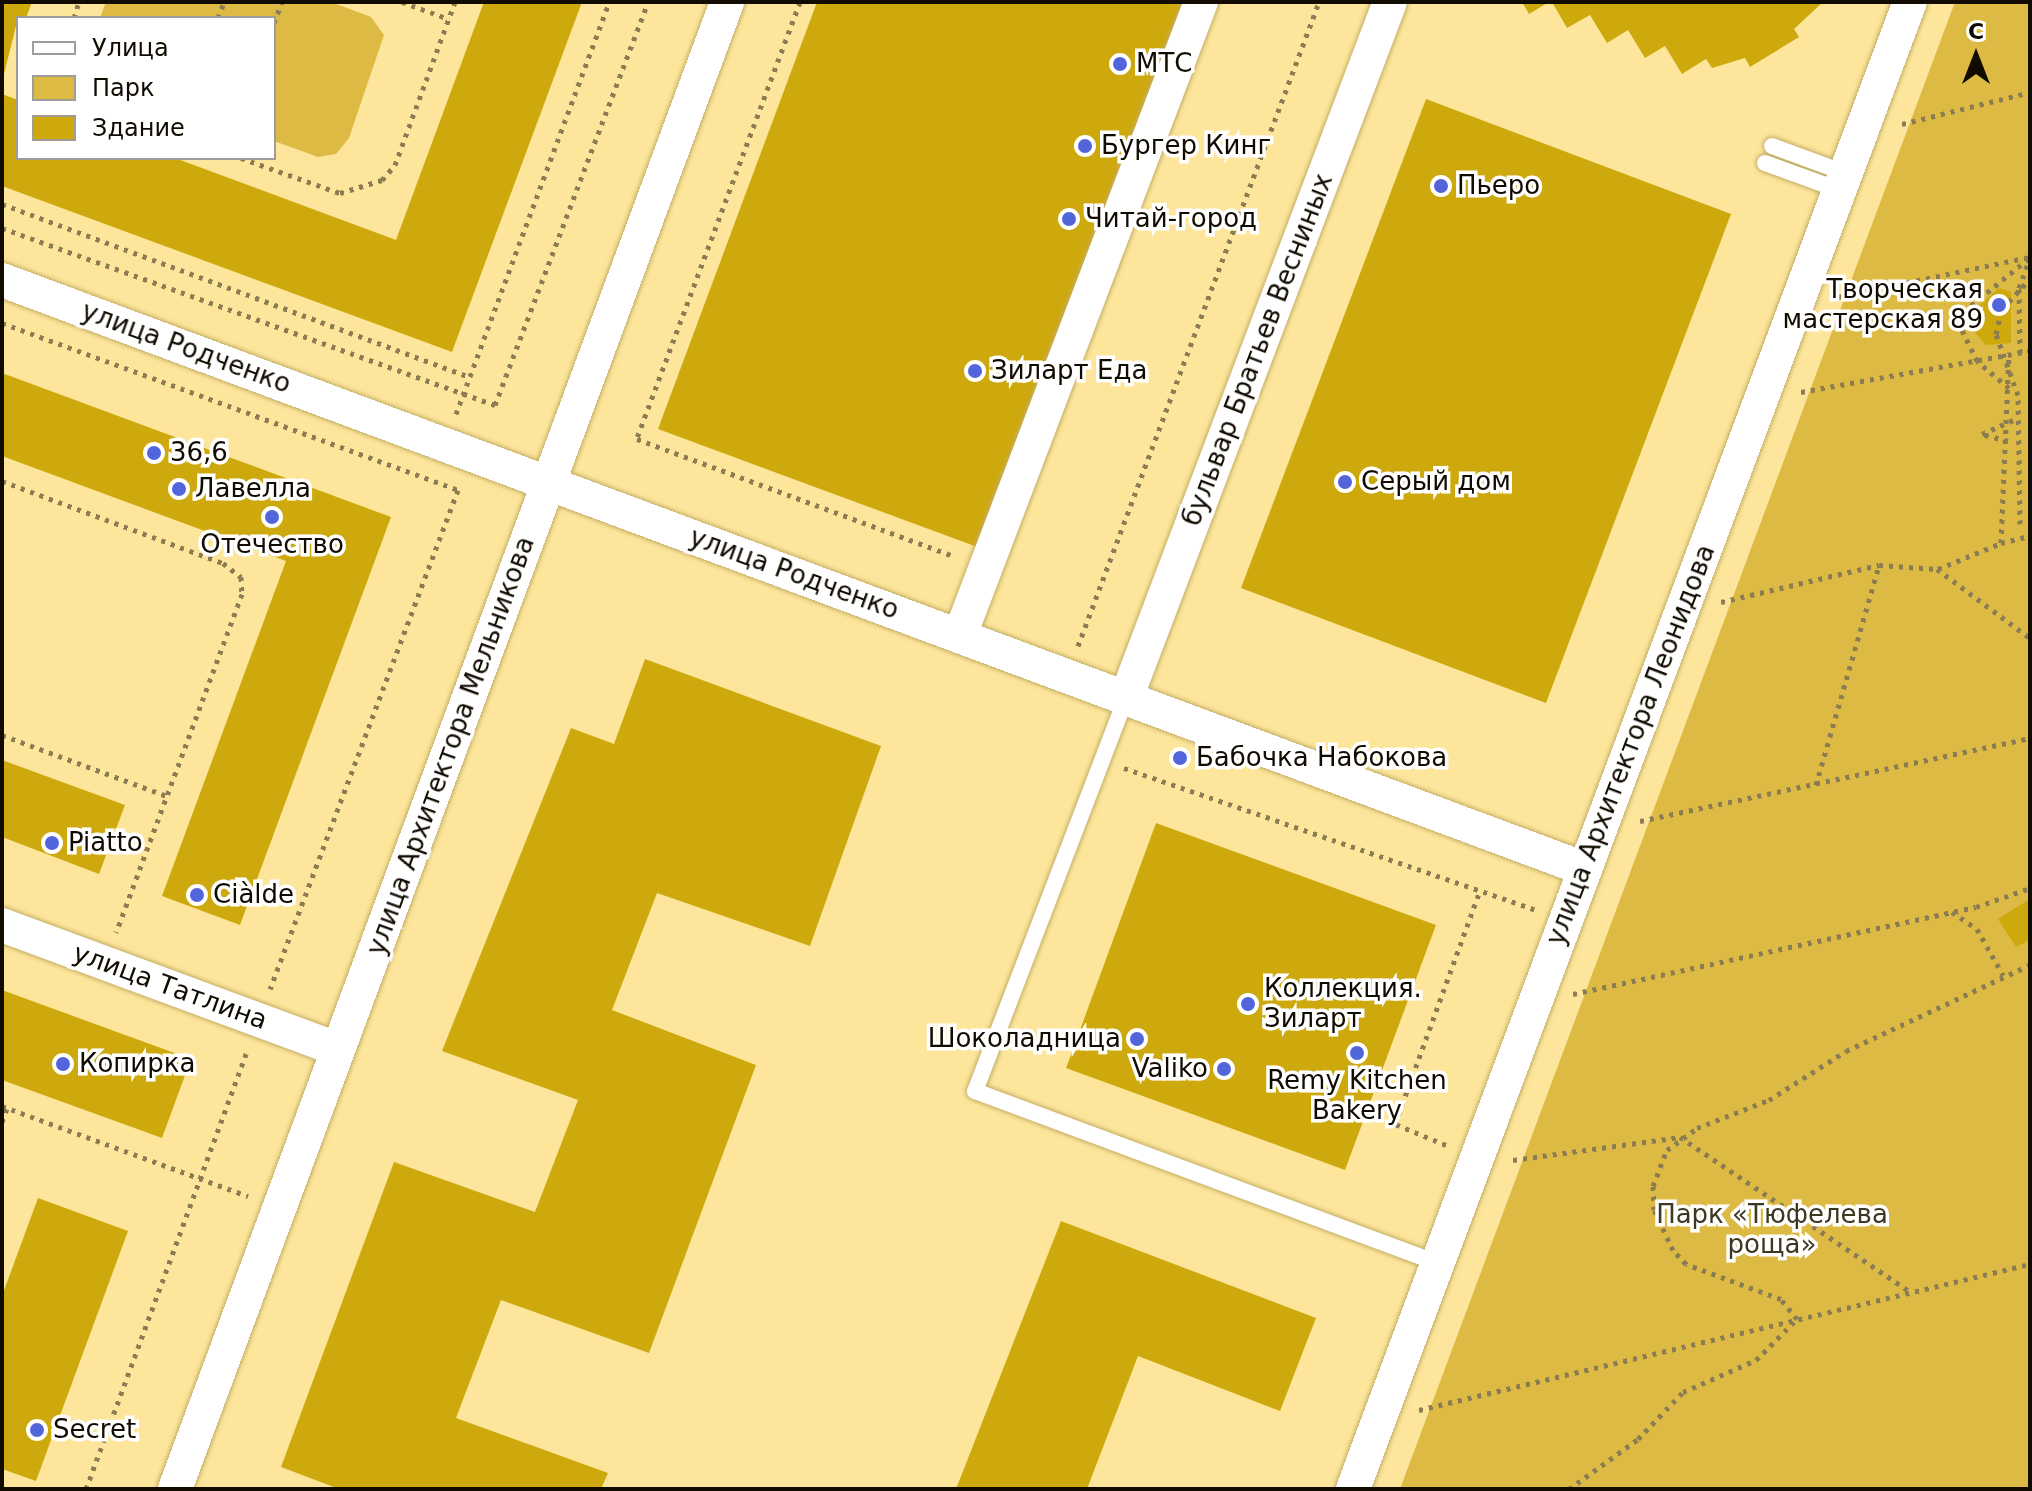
<!DOCTYPE html>
<meta charset="utf-8">
<style>
body{margin:0}
#map{position:relative;width:2032px;height:1491px;overflow:hidden;background:#fde69c;font-family:"DejaVu Sans",sans-serif}
div>[style]{position:absolute}
[style*='--x']{left:calc(var(--x)*1px);top:calc(var(--y)*1px);width:calc(var(--w)*1px);rotate:calc(var(--a)*1deg)}
.green>*{inset:0;background:#dcba44}
.building>*{inset:0;background:#cea90e}
.path>*{height:5px;margin-top:-2.5px;transform-origin:0;background:repeating-linear-gradient(90deg,#8b7c51 0 4px,transparent 0 10px)}
.roads{filter:drop-shadow(0 0 2px #c4ad65) drop-shadow(0 0 2px #c4ad65)}
.lane>*{height:16px;margin:-8px;padding:0 8px;transform-origin:8px;border-radius:8px;background:#fff}
.street>*{height:34px;margin:-17px;padding:0 17px;transform-origin:17px;border-radius:17px;background:#fff}
.path-bridge>*{height:5px;margin-top:-2.5px;transform-origin:0;background:repeating-linear-gradient(90deg,#8b7c51 0 4px,transparent 0 10px)}
.dots>*{width:22px;height:22px;translate:-50% -50%;box-sizing:border-box;border:4px solid #fff;border-radius:50%}
span{translate:-50% -50%;white-space:nowrap;text-align:center;line-height:1.15;-webkit-text-stroke:7px #fff;paint-order:stroke}
.poi-label{font-size:26px;color:#110b00}
.left{translate:0 -50%;text-align:left}
.right{translate:-100% -50%;text-align:right}
.street-label{font-size:26px;color:#110b00}
.park-label{font-size:26px;color:#3e3721}
.frame{position:absolute;inset:0;border:4px solid #110b00;pointer-events:none}
.legend{position:absolute;left:16px;top:16px;width:260px;height:144px;box-sizing:border-box;background:#fff;border:2px solid #a09d99;margin:0;padding:10px 14px;list-style:none;font-size:24px;color:#110b00}
.legend li{display:flex;align-items:center;gap:16px;height:40px}
.legend b{width:40px;border:2px solid #a09d99}
.north{position:absolute;left:1936px;top:16px;width:80px;height:80px;-webkit-text-stroke:6px #fff;paint-order:stroke;rotate:0deg;font-size:22px;font-weight:700;line-height:32px;text-align:center;color:#110b00}
.north::after{content:'';display:block;margin:auto;width:28px;height:36px;background:#110b00;clip-path:polygon(50% 0,100% 100%,50% 72%,0 100%)}
</style>
<div id="map">
<div class="green">
<i style="clip-path:polygon(106px 2px,331px 2px,371px 17px,384px 35px,349px 138px,336px 154px,318px 157px,274px 141px,274px 18px,100px 18px)"></i>
<i style="clip-path:polygon(1955px 2px,2030px 2px,2030px 1489px,1400px 1489px)"></i>
</div>
<div class="building">
<i style="clip-path:polygon(2px 2px,32px 2px,26px 18px,18px 18px,2px 82px)"></i>
<i style="clip-path:polygon(484px 2px,582px 2px,452px 352px,2px 186px,2px 94px,18px 100px,18px 158px,175px 158px,396px 240px)"></i>
<i style="clip-path:polygon(817px 2px,1183px 2px,980px 548px,658px 429px)"></i>
<i style="clip-path:polygon(1522px 2px,1549px 2px,1529px 14px)"></i>
<i style="clip-path:polygon(1552px 2px,1823px 2px,1794px 29px,1799px 37px,1750px 67px,1745px 58px,1712px 68px,1706px 59px,1682px 74px,1665px 46px,1645px 58px,1628px 30px,1607px 43px,1590px 15px,1567px 28px)"></i>
<i style="clip-path:polygon(1426px 99px,1731px 214px,1546px 703px,1241px 588px)"></i>
<i style="clip-path:polygon(1999px 288px,2011px 292px,2011px 343px,1986px 345px,1963px 319px)"></i>
<i style="clip-path:polygon(2px 373px,391px 517px,240px 925px,162px 896px,286px 561px,2px 456px)"></i>
<i style="clip-path:polygon(645px 659px,881px 746px,810px 946px,657px 893px,612px 1010px,756px 1065px,649px 1353px,501px 1300px,456px 1418px,608px 1473px,601px 1489px,339px 1489px,281px 1467px,394px 1162px,535px 1212px,578px 1100px,442px 1051px,571px 728px,614px 744px)"></i>
<i style="clip-path:polygon(2px 760px,125px 805px,99px 874px,2px 837px)"></i>
<i style="clip-path:polygon(1156px 823px,1436px 925px,1345px 1170px,1066px 1068px)"></i>
<i style="clip-path:polygon(2030px 899px,2030px 940px,2016px 947px,1998px 919px)"></i>
<i style="clip-path:polygon(2px 990px,191px 1059px,162px 1138px,2px 1080px)"></i>
<i style="clip-path:polygon(38px 1198px,128px 1231px,36px 1481px,2px 1469px,2px 1296px)"></i>
<i style="clip-path:polygon(1061px 1221px,1316px 1318px,1280px 1411px,1138px 1356px,1087px 1489px,956px 1489px)"></i>
</div>
<div class="path">
<i style="--x:402;--y:2;--w:50;--a:19.9"></i>
<i style="--x:800;--y:2;--w:466;--a:110.5"></i>
<i style="--x:637;--y:439;--w:337;--a:20.3"></i>
<i style="--x:74;--y:18;--w:17;--a:-73"></i>
<i style="--x:218;--y:18;--w:17;--a:-69"></i>
<i style="--x:274;--y:23;--w:22;--a:-69"></i>
<i style="--x:1902;--y:124;--w:132;--a:-14"></i>
<i style="--x:241;--y:158;--w:105;--a:19.5"></i>
<i style="--x:340;--y:193;--w:44;--a:-17.2"></i>
<i style="--x:382;--y:180;--w:20;--a:-49"></i>
<i style="--x:395;--y:165;--w:174;--a:-69.8"></i>
<i style="--x:2;--y:204;--w:499;--a:20.3"></i>
<i style="--x:2;--y:228;--w:524;--a:19.75"></i>
<i style="--x:495;--y:405;--w:431;--a:-69.2"></i>
<i style="--x:1838;--y:297;--w:196;--a:-11.8"></i>
<i style="--x:2;--y:323;--w:486;--a:20.1"></i>
<i style="--x:458;--y:490;--w:533;--a:110.64"></i>
<i style="--x:2020;--y:353;--w:65;--a:-90.9"></i>
<i style="--x:2019;--y:288;--w:30;--a:-70"></i>
<i style="--x:2009;--y:388;--w:42;--a:-139.8"></i>
<i style="--x:1977;--y:361;--w:48;--a:-116"></i>
<i style="--x:1956;--y:318;--w:94;--a:-39.4"></i>
<i style="--x:1801;--y:392;--w:233;--a:-10.2"></i>
<i style="--x:456;--y:414;--w:439;--a:-69.6"></i>
<i style="--x:2008;--y:441;--w:27;--a:-165"></i>
<i style="--x:1982;--y:434;--w:39;--a:-24"></i>
<i style="--x:2;--y:481;--w:236;--a:20.4"></i>
<i style="--x:223;--y:563;--w:23;--a:38"></i>
<i style="--x:241;--y:577;--w:17;--a:87"></i>
<i style="--x:242;--y:594;--w:361;--a:110.4"></i>
<i style="--x:2001;--y:543;--w:30;--a:-14"></i>
<i style="--x:1938;--y:569;--w:68;--a:-22.4"></i>
<i style="--x:2001;--y:543;--w:188;--a:-87.6"></i>
<i style="--x:1721;--y:602;--w:162;--a:-13.2"></i>
<i style="--x:1078;--y:646;--w:688;--a:-69.48"></i>
<i style="--x:2;--y:735;--w:176;--a:20.3"></i>
<i style="--x:1124;--y:768;--w:434;--a:19"></i>
<i style="--x:1816;--y:785;--w:229;--a:-74"></i>
<i style="--x:1879;--y:565;--w:58;--a:3.9"></i>
<i style="--x:1937;--y:569;--w:116;--a:36.6"></i>
<i style="--x:1640;--y:821;--w:399;--a:-12"></i>
<i style="--x:1952;--y:912;--w:30;--a:34"></i>
<i style="--x:1977;--y:929;--w:53;--a:60.5"></i>
<i style="--x:1573;--y:994;--w:412;--a:-12.2"></i>
<i style="--x:1976;--y:907;--w:57;--a:-19.4"></i>
<i style="--x:2;--y:1106;--w:262;--a:20.1"></i>
<i style="--x:2;--y:1122;--w:15;--a:-70"></i>
<i style="--x:1446;--y:1145;--w:55;--a:-157.6"></i>
<i style="--x:1395;--y:1124;--w:249;--a:-70"></i>
<i style="--x:1513;--y:1160;--w:169;--a:-7.8"></i>
<i style="--x:1680;--y:1137;--w:278;--a:33.9"></i>
<i style="--x:1419;--y:1410;--w:628;--a:-13.44"></i>
<i style="--x:86;--y:1489;--w:467;--a:-69.8"></i>
<i style="--x:1569;--y:1489;--w:85;--a:-35.9"></i>
<i style="--x:1638;--y:1439;--w:65;--a:-46.2"></i>
<i style="--x:1683;--y:1392;--w:80;--a:-23.7"></i>
<i style="--x:1756;--y:1360;--w:58;--a:-45"></i>
<i style="--x:1797;--y:1319;--w:26;--a:-129"></i>
<i style="--x:1781;--y:1299;--w:101;--a:-159.8"></i>
<i style="--x:1686;--y:1264;--w:19;--a:-133"></i>
<i style="--x:1673;--y:1250;--w:44;--a:-115.4"></i>
<i style="--x:1654;--y:1210;--w:24;--a:-92"></i>
<i style="--x:1653;--y:1186;--w:39;--a:-69"></i>
<i style="--x:1667;--y:1150;--w:37;--a:-36"></i>
<i style="--x:1697;--y:1128;--w:77;--a:-21.3"></i>
<i style="--x:1769;--y:1100;--w:91;--a:-32.5"></i>
<i style="--x:1846;--y:1051;--w:203;--a:-25.1"></i>
</div>
<div class="roads">
<div class="lane">
<i style="--x:1772;--y:146;--w:78;--a:20.3"></i>
<i style="--x:1765;--y:163;--w:79;--a:20"></i>
<i style="--x:1126;--y:698;--w:421;--a:111"></i>
<i style="--x:975;--y:1091;--w:494;--a:20.4"></i>
</div>
<div class="street">
<i style="--x:2;--y:280;--w:1689;--a:20.41"></i>
<i style="--x:960;--y:635;--w:677;--a:-69.16"></i>
<i style="--x:1126;--y:698;--w:744;--a:-69.23"></i>
<i style="--x:2;--y:925;--w:358;--a:20.3"></i>
<i style="--x:175;--y:1489;--w:1586;--a:-69.63"></i>
<i style="--x:1353;--y:1489;--w:1588;--a:-69.47"></i>
</div>
</div>
<div class="path-bridge">
<i style="--x:2020;--y:524;--w:129;--a:-90.9"></i>
<i style="--x:2018;--y:395;--w:65;--a:-109.8"></i>
<i style="--x:1996;--y:334;--w:26;--a:-77"></i>
<i style="--x:2002;--y:309;--w:41;--a:-47"></i>
</div>
<div class="dots">
<i style="left:1120px;top:64px;background:#5365db"></i>
<i style="left:1085px;top:146px;background:#5365db"></i>
<i style="left:1441px;top:186px;background:#5365db"></i>
<i style="left:1069px;top:219px;background:#5365db"></i>
<i style="left:1999px;top:305px;background:#5365db"></i>
<i style="left:975px;top:371px;background:#5365db"></i>
<i style="left:154px;top:453px;background:#5365db"></i>
<i style="left:1345px;top:482px;background:#5365db"></i>
<i style="left:179px;top:489px;background:#5365db"></i>
<i style="left:272px;top:517px;background:#5365db"></i>
<i style="left:1180px;top:758px;background:#5365db"></i>
<i style="left:52px;top:843px;background:#5365db"></i>
<i style="left:197px;top:895px;background:#5365db"></i>
<i style="left:1248px;top:1004px;background:#5365db"></i>
<i style="left:1137px;top:1039px;background:#5365db"></i>
<i style="left:1357px;top:1053px;background:#5365db"></i>
<i style="left:63px;top:1064px;background:#5365db"></i>
<i style="left:1224px;top:1069px;background:#5365db"></i>
<i style="left:37px;top:1430px;background:#5365db"></i>
</div>
<div class="poi-label">
<span class="left" style="left:1136px;top:64px">МТС</span>
<span class="left" style="left:1101px;top:146px">Бургер Кинг</span>
<span class="left" style="left:1457px;top:186px">Пьеро</span>
<span class="left" style="left:1085px;top:219px">Читай-город</span>
<span class="right" style="left:1983px;top:305px">Творческая<br>мастерская 89</span>
<span class="left" style="left:991px;top:371px">Зиларт Еда</span>
<span class="left" style="left:170px;top:453px">36,6</span>
<span class="left" style="left:1361px;top:482px">Серый дом</span>
<span class="left" style="left:195px;top:489px">Лавелла</span>
<span style="left:272px;top:545px">Отечество</span>
<span class="left" style="left:1196px;top:758px">Бабочка Набокова</span>
<span class="left" style="left:68px;top:843px">Piatto</span>
<span class="left" style="left:213px;top:895px">Ciàlde</span>
<span class="left" style="left:1264px;top:1004px">Коллекция.<br>Зиларт</span>
<span class="right" style="left:1121px;top:1039px">Шоколадница</span>
<span class="left" style="left:79px;top:1064px">Копирка</span>
<span class="right" style="left:1208px;top:1069px">Valiko</span>
<span style="left:1357px;top:1096px">Remy Kitchen<br>Bakery</span>
<span class="left" style="left:53px;top:1430px">Secret</span>
</div>
<div class="street-label">
<span style="left:186px;top:348px;rotate:20deg">улица Родченко</span>
<span style="left:1258px;top:350px;rotate:-69deg">бульвар Братьев Весниных</span>
<span style="left:794px;top:574px;rotate:20deg">улица Родченко</span>
<span style="left:1631px;top:745px;rotate:-69deg">улица Архитектора Леонидова</span>
<span style="left:451px;top:746px;rotate:-70deg">улица Архитектора Мельникова</span>
<span style="left:170px;top:987px;rotate:20deg">улица Татлина</span>
</div>
<div class="park-label">
<span style="left:1772px;top:1230px">Парк «Тюфелева<br>роща»</span>
</div>
<div class="frame"></div>
<ul class="legend">
<li><b style="height:10px;background:#fff"></b>Улица</li>
<li><b style="height:22px;background:#dcba44"></b>Парк</li>
<li><b style="height:22px;background:#cea90e"></b>Здание</li>
</ul>
<div class="north">С</div>
</div>
